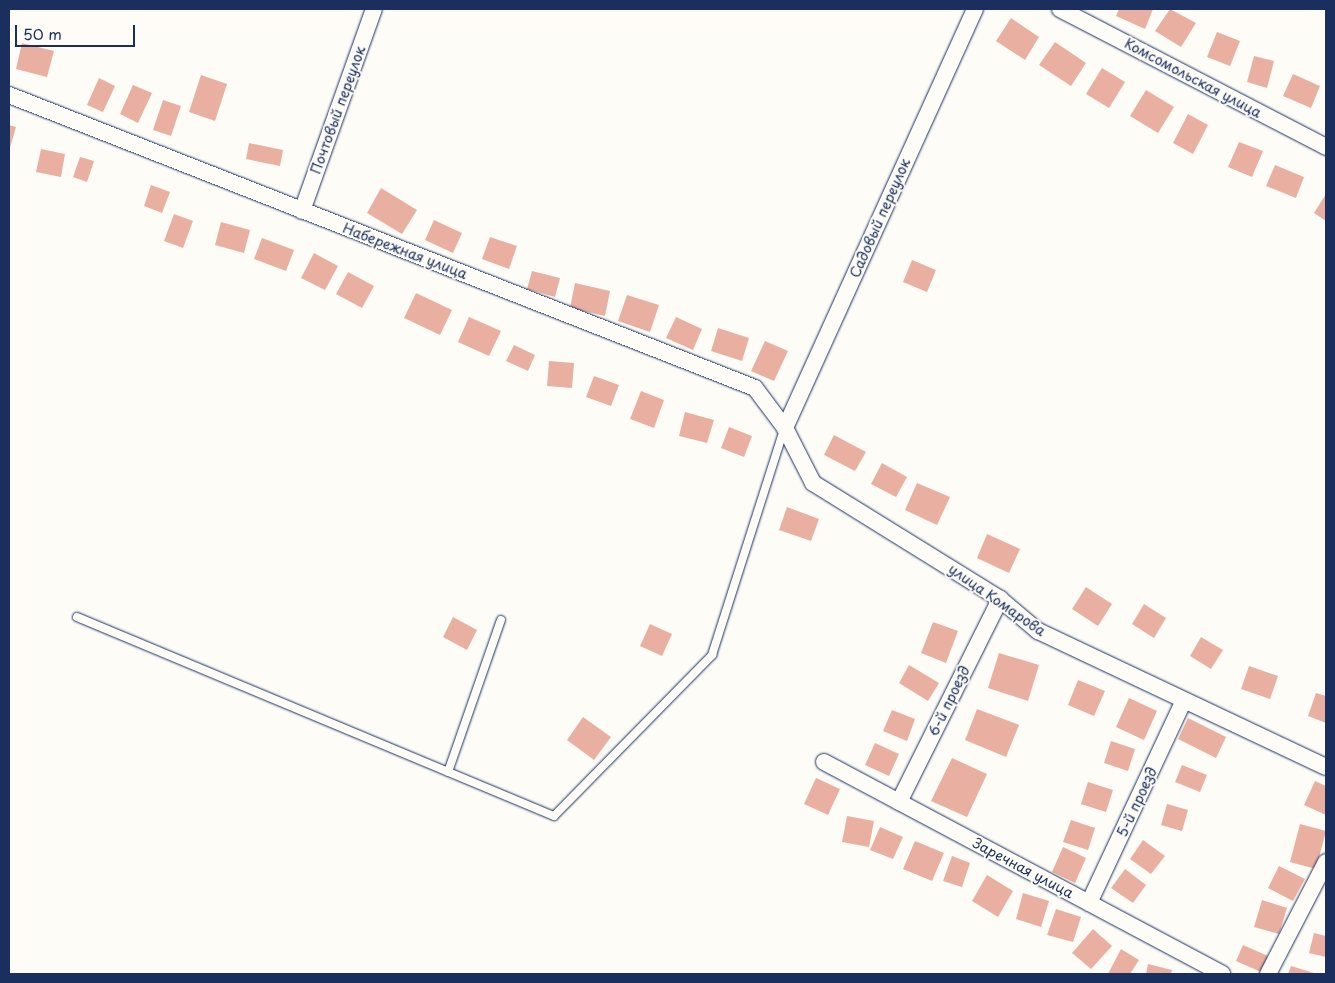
<!DOCTYPE html>
<meta charset="utf-8">
<style>
body{margin:0}
#map{position:relative;width:1335px;height:983px;overflow:hidden;background:#fdfcf7;font-family:"Playpen Sans",sans-serif}
div>[style]{position:absolute}
[style*='--x']{left:calc(var(--x)*1px);top:calc(var(--y)*1px);width:calc(var(--w)*1px);rotate:calc(var(--a)*1deg)}
.building>*{inset:0;background:#e9b0a2}
.roads{filter:drop-shadow(0 0 1px #1b2f5e) drop-shadow(0 0 1px #1b2f5e)}
.service>*{height:8px;margin:-4px;padding:0 4px;transform-origin:4px;border-radius:4px;background:#fdfcf7}
.minor>*{height:16px;margin:-8px;padding:0 8px;transform-origin:8px;border-radius:8px;background:#fdfcf7}
span{translate:-50% -50%;white-space:nowrap;text-align:center;line-height:1.15;-webkit-text-stroke:4px #fdfcf7;paint-order:stroke}
.street-label{font-size:14px;color:#1b2f5e}
.frame{position:absolute;inset:0;border:10px solid #1b2f5e;pointer-events:none}
.scale{position:absolute;left:15px;top:25px;width:120px;height:22px;box-sizing:border-box;border:2px solid #1b2f5e;border-top:0;padding-left:6px;font-size:15px;line-height:18px;white-space:nowrap;color:#1b2f5e;-webkit-text-stroke:4px #fdfcf7;paint-order:stroke}
</style>
<div id="map">
<div class="building">
<i style="clip-path:polygon(1119px 9px,1153px 9px,1145px 29px,1116px 16px)"></i>
<i style="clip-path:polygon(1170px 9px,1196px 23px,1181px 47px,1155px 31px)"></i>
<i style="clip-path:polygon(1011px 18px,1039px 37px,1025px 60px,996px 41px)"></i>
<i style="clip-path:polygon(1217px 32px,1240px 41px,1230px 66px,1207px 57px)"></i>
<i style="clip-path:polygon(1055px 42px,1086px 63px,1071px 86px,1039px 65px)"></i>
<i style="clip-path:polygon(22px 43px,54px 51px,47px 77px,16px 69px)"></i>
<i style="clip-path:polygon(1254px 56px,1274px 61px,1267px 88px,1247px 82px)"></i>
<i style="clip-path:polygon(1102px 68px,1125px 82px,1109px 108px,1086px 94px)"></i>
<i style="clip-path:polygon(1293px 74px,1320px 86px,1311px 108px,1283px 96px)"></i>
<i style="clip-path:polygon(201px 75px,227px 84px,215px 121px,189px 112px)"></i>
<i style="clip-path:polygon(99px 78px,115px 86px,103px 112px,87px 105px)"></i>
<i style="clip-path:polygon(133px 85px,152px 93px,138px 123px,120px 114px)"></i>
<i style="clip-path:polygon(1146px 90px,1174px 107px,1158px 133px,1130px 116px)"></i>
<i style="clip-path:polygon(163px 100px,181px 106px,171px 136px,153px 130px)"></i>
<i style="clip-path:polygon(1188px 114px,1208px 125px,1193px 154px,1173px 143px)"></i>
<i style="clip-path:polygon(9px 125px,16px 127px,9px 151px)"></i>
<i style="clip-path:polygon(1239px 142px,1263px 151px,1252px 177px,1228px 167px)"></i>
<i style="clip-path:polygon(249px 143px,283px 150px,280px 166px,246px 159px)"></i>
<i style="clip-path:polygon(41px 149px,65px 154px,61px 177px,36px 172px)"></i>
<i style="clip-path:polygon(80px 157px,94px 161px,87px 182px,73px 177px)"></i>
<i style="clip-path:polygon(1275px 165px,1304px 177px,1296px 198px,1266px 186px)"></i>
<i style="clip-path:polygon(151px 185px,170px 192px,162px 213px,144px 206px)"></i>
<i style="clip-path:polygon(381px 188px,417px 210px,402px 234px,367px 213px)"></i>
<i style="clip-path:polygon(1326px 194px,1326px 221px,1314px 213px)"></i>
<i style="clip-path:polygon(174px 214px,193px 221px,183px 248px,164px 241px)"></i>
<i style="clip-path:polygon(434px 220px,462px 233px,453px 253px,425px 240px)"></i>
<i style="clip-path:polygon(221px 222px,250px 230px,244px 253px,215px 245px)"></i>
<i style="clip-path:polygon(490px 237px,517px 246px,509px 269px,482px 259px)"></i>
<i style="clip-path:polygon(262px 238px,294px 250px,286px 271px,254px 259px)"></i>
<i style="clip-path:polygon(314px 253px,338px 266px,325px 290px,301px 278px)"></i>
<i style="clip-path:polygon(912px 260px,936px 270px,927px 292px,903px 282px)"></i>
<i style="clip-path:polygon(532px 271px,560px 278px,555px 297px,527px 289px)"></i>
<i style="clip-path:polygon(348px 272px,374px 286px,362px 308px,336px 294px)"></i>
<i style="clip-path:polygon(575px 283px,610px 291px,605px 316px,570px 308px)"></i>
<i style="clip-path:polygon(416px 293px,452px 310px,440px 335px,404px 318px)"></i>
<i style="clip-path:polygon(627px 295px,659px 305px,650px 332px,618px 321px)"></i>
<i style="clip-path:polygon(469px 317px,501px 331px,489px 356px,458px 342px)"></i>
<i style="clip-path:polygon(676px 317px,702px 329px,693px 350px,666px 338px)"></i>
<i style="clip-path:polygon(718px 328px,749px 338px,742px 361px,711px 351px)"></i>
<i style="clip-path:polygon(765px 341px,788px 351px,774px 381px,751px 371px)"></i>
<i style="clip-path:polygon(514px 345px,535px 355px,528px 371px,506px 361px)"></i>
<i style="clip-path:polygon(549px 361px,574px 363px,572px 388px,547px 386px)"></i>
<i style="clip-path:polygon(594px 376px,619px 385px,611px 406px,586px 397px)"></i>
<i style="clip-path:polygon(641px 391px,664px 400px,654px 428px,630px 419px)"></i>
<i style="clip-path:polygon(685px 412px,714px 420px,707px 443px,679px 436px)"></i>
<i style="clip-path:polygon(729px 427px,752px 436px,744px 457px,721px 448px)"></i>
<i style="clip-path:polygon(834px 435px,866px 452px,855px 471px,824px 455px)"></i>
<i style="clip-path:polygon(882px 463px,907px 477px,896px 497px,871px 484px)"></i>
<i style="clip-path:polygon(917px 483px,950px 497px,937px 525px,905px 510px)"></i>
<i style="clip-path:polygon(787px 507px,819px 519px,811px 541px,779px 530px)"></i>
<i style="clip-path:polygon(987px 534px,1020px 549px,1009px 573px,977px 558px)"></i>
<i style="clip-path:polygon(1086px 587px,1112px 604px,1098px 626px,1072px 609px)"></i>
<i style="clip-path:polygon(1144px 604px,1166px 618px,1154px 638px,1132px 624px)"></i>
<i style="clip-path:polygon(453px 617px,477px 630px,467px 650px,443px 637px)"></i>
<i style="clip-path:polygon(933px 622px,958px 631px,946px 663px,921px 653px)"></i>
<i style="clip-path:polygon(650px 624px,672px 634px,662px 656px,640px 646px)"></i>
<i style="clip-path:polygon(1201px 637px,1223px 650px,1211px 669px,1190px 656px)"></i>
<i style="clip-path:polygon(999px 653px,1039px 665px,1028px 701px,988px 688px)"></i>
<i style="clip-path:polygon(909px 665px,939px 683px,928px 701px,899px 683px)"></i>
<i style="clip-path:polygon(1249px 666px,1278px 676px,1270px 699px,1241px 689px)"></i>
<i style="clip-path:polygon(1078px 680px,1105px 691px,1094px 716px,1068px 705px)"></i>
<i style="clip-path:polygon(1316px 693px,1326px 696px,1326px 723px,1308px 716px)"></i>
<i style="clip-path:polygon(1129px 698px,1157px 711px,1144px 740px,1116px 727px)"></i>
<i style="clip-path:polygon(977px 709px,1019px 725px,1006px 757px,965px 740px)"></i>
<i style="clip-path:polygon(892px 710px,915px 719px,907px 741px,883px 731px)"></i>
<i style="clip-path:polygon(583px 717px,611px 737px,594px 760px,567px 740px)"></i>
<i style="clip-path:polygon(1188px 718px,1226px 737px,1216px 758px,1178px 739px)"></i>
<i style="clip-path:polygon(1111px 741px,1135px 749px,1128px 771px,1104px 763px)"></i>
<i style="clip-path:polygon(875px 743px,899px 754px,889px 776px,865px 765px)"></i>
<i style="clip-path:polygon(952px 758px,987px 774px,967px 817px,931px 801px)"></i>
<i style="clip-path:polygon(1182px 765px,1207px 775px,1200px 792px,1175px 782px)"></i>
<i style="clip-path:polygon(816px 778px,840px 789px,828px 815px,804px 804px)"></i>
<i style="clip-path:polygon(1315px 781px,1326px 786px,1326px 815px,1304px 805px)"></i>
<i style="clip-path:polygon(1088px 782px,1113px 790px,1106px 812px,1081px 804px)"></i>
<i style="clip-path:polygon(1167px 804px,1188px 810px,1182px 831px,1161px 825px)"></i>
<i style="clip-path:polygon(847px 816px,874px 821px,869px 847px,842px 842px)"></i>
<i style="clip-path:polygon(1071px 820px,1095px 828px,1088px 850px,1063px 842px)"></i>
<i style="clip-path:polygon(1300px 824px,1326px 831px,1316px 869px,1290px 862px)"></i>
<i style="clip-path:polygon(880px 827px,903px 837px,893px 859px,870px 850px)"></i>
<i style="clip-path:polygon(1143px 840px,1165px 856px,1151px 874px,1130px 859px)"></i>
<i style="clip-path:polygon(915px 841px,944px 853px,932px 881px,903px 869px)"></i>
<i style="clip-path:polygon(1063px 847px,1086px 858px,1075px 883px,1052px 872px)"></i>
<i style="clip-path:polygon(952px 856px,970px 863px,962px 887px,943px 881px)"></i>
<i style="clip-path:polygon(1279px 866px,1305px 879px,1293px 901px,1268px 888px)"></i>
<i style="clip-path:polygon(1125px 869px,1146px 885px,1133px 903px,1111px 888px)"></i>
<i style="clip-path:polygon(987px 875px,1013px 891px,998px 917px,972px 901px)"></i>
<i style="clip-path:polygon(1023px 893px,1049px 901px,1041px 927px,1016px 919px)"></i>
<i style="clip-path:polygon(1262px 900px,1287px 908px,1279px 934px,1254px 927px)"></i>
<i style="clip-path:polygon(1056px 909px,1081px 917px,1073px 942px,1047px 935px)"></i>
<i style="clip-path:polygon(1093px 929px,1112px 946px,1091px 969px,1072px 953px)"></i>
<i style="clip-path:polygon(1314px 933px,1326px 936px,1326px 957px,1309px 953px)"></i>
<i style="clip-path:polygon(1243px 945px,1268px 956px,1261px 972px,1236px 961px)"></i>
<i style="clip-path:polygon(1121px 949px,1139px 960px,1130px 974px,1108px 974px)"></i>
<i style="clip-path:polygon(1148px 964px,1172px 970px,1171px 974px,1146px 974px)"></i>
<i style="clip-path:polygon(1291px 966px,1317px 974px,1288px 974px)"></i>
</div>
<div class="roads">
<div class="service">
<i style="--x:77;--y:617;--w:517;--a:22.65"></i>
<i style="--x:554;--y:816;--w:226;--a:-45.5"></i>
<i style="--x:712;--y:655;--w:236;--a:-72.3"></i>
<i style="--x:448;--y:772;--w:161;--a:-70.8"></i>
</div>
<div class="minor">
<i style="--x:1060;--y:9;--w:300;--a:27.4"></i>
<i style="--x:9;--y:95;--w:801;--a:21.44"></i>
<i style="--x:755;--y:388;--w:50;--a:53.1"></i>
<i style="--x:785;--y:428;--w:62;--a:63"></i>
<i style="--x:813;--y:483;--w:220;--a:31.8"></i>
<i style="--x:1000;--y:599;--w:50;--a:40.1"></i>
<i style="--x:1038;--y:631;--w:318;--a:25.3"></i>
<i style="--x:302;--y:211;--w:214;--a:-70.4"></i>
<i style="--x:785;--y:428;--w:460;--a:-65.6"></i>
<i style="--x:824;--y:762;--w:451;--a:28"></i>
<i style="--x:899;--y:802;--w:227;--a:-63.5"></i>
<i style="--x:1089;--y:903;--w:224;--a:-64.9"></i>
<i style="--x:1268;--y:974;--w:126;--a:-62.6"></i>
</div>
</div>
<div class="street-label">
<span style="left:1193px;top:78px;rotate:28deg">Комсомольская улица</span>
<span style="left:338px;top:110px;rotate:-70deg">Почтовый переулок</span>
<span style="left:880px;top:218px;rotate:-66deg">Садовый переулок</span>
<span style="left:405px;top:251px;rotate:21deg">Набережная улица</span>
<span style="left:997px;top:600px;rotate:35deg">улица Комарова</span>
<span style="left:949px;top:701px;rotate:-64deg">6-й проезд</span>
<span style="left:1137px;top:802px;rotate:-65deg">5-й проезд</span>
<span style="left:1023px;top:868px;rotate:28deg">Заречная улица</span>
</div>
<div class="frame"></div>
<div class="scale">50 m</div>
</div>
